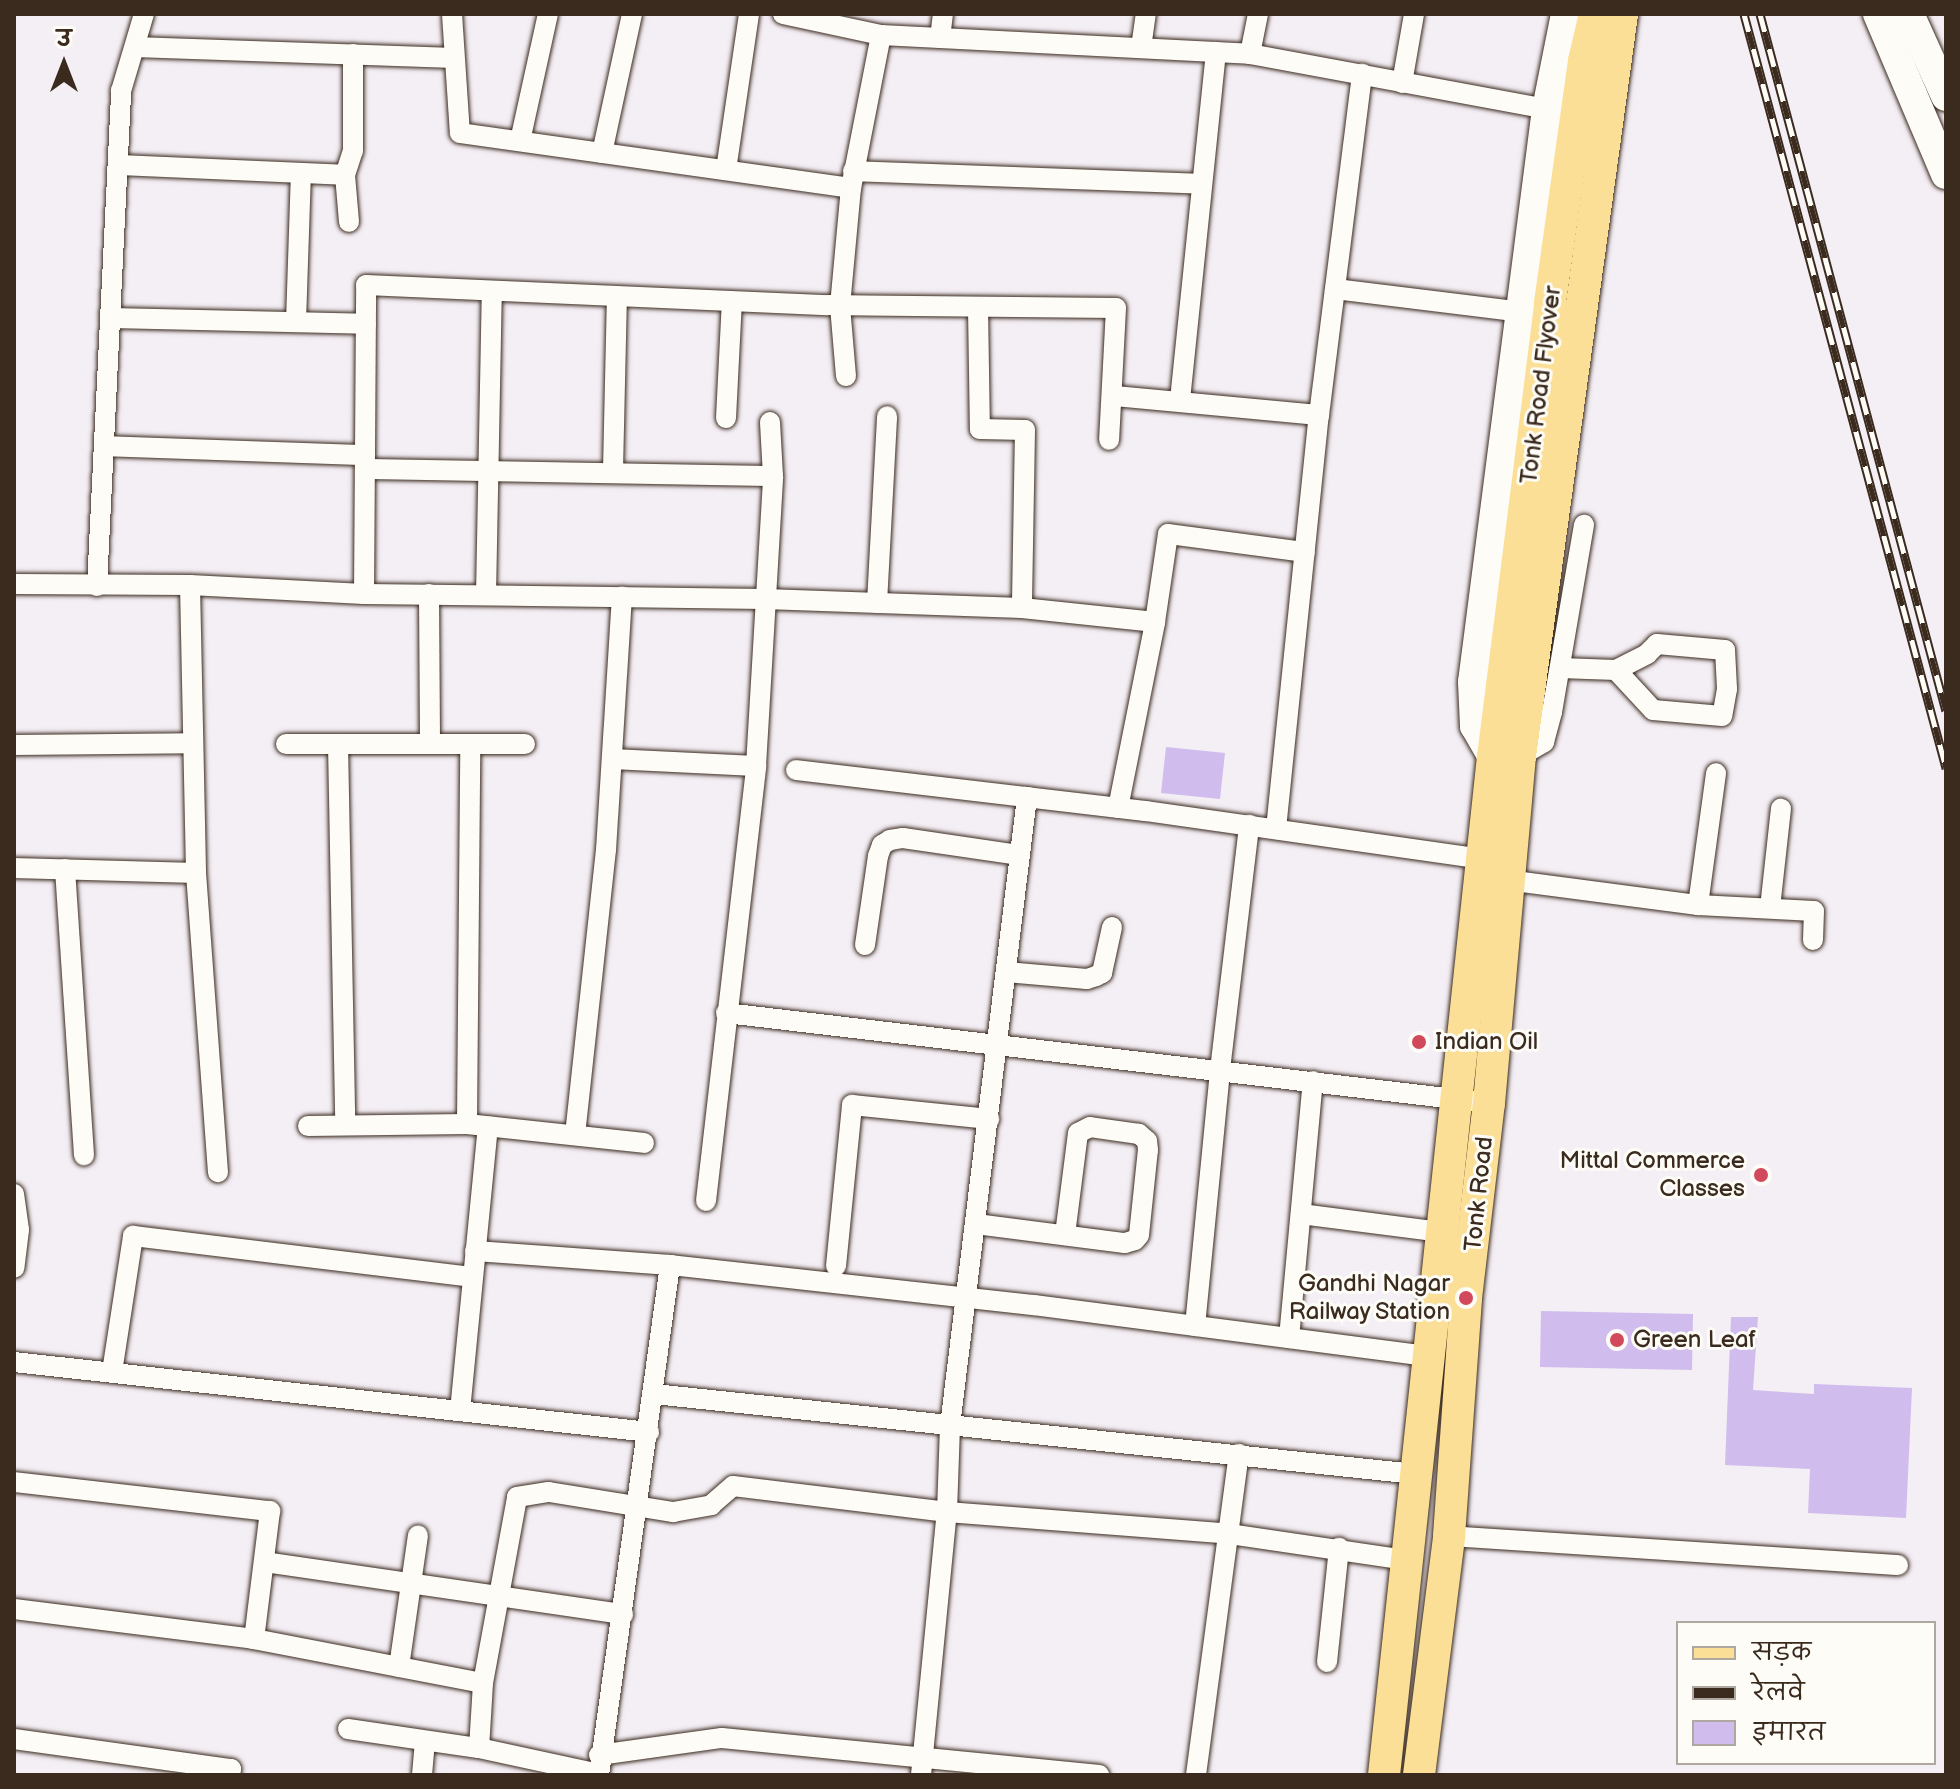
<!DOCTYPE html>
<meta charset="utf-8">
<style>
body{margin:0}
#map{position:relative;width:1960px;height:1789px;overflow:hidden;background:#f4eff5;font-family:"Balsamiq Sans","Playpen Sans Deva",sans-serif}
div>[style]{position:absolute}
[style*='--x']{left:calc(var(--x)*1px);top:calc(var(--y)*1px);width:calc(var(--w)*1px);rotate:calc(var(--a)*1deg)}
.building>*{inset:0;background:#d0bced}
.roads{filter:drop-shadow(0 0 2px #3b2a1e) drop-shadow(0 0 2px #3b2a1e)}
.street>*{height:20px;margin:-10px;padding:0 10px;transform-origin:10px;border-radius:10px;background:#fdfcf7}
.secondary>*{height:30px;margin:-15px;padding:0 15px;transform-origin:15px;border-radius:15px;background:#fdfcf7}
.primary>*{height:32px;margin:-16px;padding:0 16px;transform-origin:16px;border-radius:16px;background:#fbdf96}
.rail>*{height:9px;margin-top:-4.5px;transform-origin:0;background:repeating-linear-gradient(90deg,#fdfcf7 0 18px,#3b2a1e 0 36px);box-sizing:border-box;border-block:2px solid #3b2a1e}
.dots>*{width:22px;height:22px;translate:-50% -50%;box-sizing:border-box;border:4px solid #fdfcf7;border-radius:50%}
span{translate:-50% -50%;white-space:nowrap;text-align:center;line-height:1.15;-webkit-text-stroke:6px #fdfcf7;paint-order:stroke}
.street-label{font-size:24px;color:#3b2a1e}
.poi-label{font-size:24px;color:#3b2a1e}
.left{translate:0 -50%;text-align:left}
.right{translate:-100% -50%;text-align:right}
.frame{position:absolute;inset:0;border:16px solid #3b2a1e;pointer-events:none}
.legend{position:absolute;left:1676px;top:1621px;width:260px;height:144px;box-sizing:border-box;background:#fdfcf7;border:2px solid #afa8a0;margin:0;padding:10px 14px;list-style:none;font-size:24px;color:#3b2a1e}
.legend li{display:flex;align-items:center;gap:16px;height:40px}
.legend b{width:40px;border:2px solid #afa8a0}
.north{position:absolute;left:24px;top:24px;width:80px;height:80px;-webkit-text-stroke:6px #fdfcf7;paint-order:stroke;rotate:0deg;font-size:22px;font-weight:700;line-height:32px;text-align:center;color:#3b2a1e}
.north::after{content:'';display:block;margin:auto;width:28px;height:36px;background:#3b2a1e;clip-path:polygon(50% 0,100% 100%,50% 72%,0 100%)}
</style>
<div id="map">
<div class="building">
<i style="clip-path:polygon(1166px 747px,1225px 753px,1220px 799px,1161px 793px)"></i>
<i style="clip-path:polygon(1541px 1311px,1693px 1314px,1692px 1370px,1540px 1367px)"></i>
<i style="clip-path:polygon(1731px 1317px,1758px 1317px,1753px 1390px,1814px 1394px,1814px 1384px,1912px 1388px,1906px 1518px,1808px 1513px,1810px 1469px,1725px 1465px)"></i>
</div>
<div class="roads">
<div class="street">
<i style="--x:452;--y:14;--w:119;--a:86.2"></i>
<i style="--x:460;--y:133;--w:395;--a:8"></i>
<i style="--x:783;--y:14;--w:100;--a:12.1"></i>
<i style="--x:881;--y:35;--w:369;--a:2.9"></i>
<i style="--x:1250;--y:54;--w:302;--a:10.5"></i>
<i style="--x:940;--y:38;--w:24;--a:-83"></i>
<i style="--x:137;--y:47;--w:315;--a:2"></i>
<i style="--x:1141;--y:48;--w:34;--a:-82"></i>
<i style="--x:1250;--y:54;--w:41;--a:-78.7"></i>
<i style="--x:1402;--y:83;--w:70;--a:-80.1"></i>
<i style="--x:520;--y:141;--w:130;--a:-77.6"></i>
<i style="--x:602;--y:153;--w:142;--a:-77.8"></i>
<i style="--x:118;--y:165;--w:227;--a:2.5"></i>
<i style="--x:345;--y:175;--w:47;--a:85.1"></i>
<i style="--x:726;--y:170;--w:158;--a:-81.6"></i>
<i style="--x:853;--y:171;--w:348;--a:2.1"></i>
<i style="--x:345;--y:175;--w:25;--a:-72"></i>
<i style="--x:353;--y:151;--w:97;--a:-90"></i>
<i style="--x:1335;--y:289;--w:187;--a:7"></i>
<i style="--x:978;--y:307;--w:122;--a:89.1"></i>
<i style="--x:980;--y:429;--w:45;--a:1.3"></i>
<i style="--x:1025;--y:430;--w:178;--a:91"></i>
<i style="--x:110;--y:318;--w:256;--a:1.3"></i>
<i style="--x:296;--y:322;--w:149;--a:-88.1"></i>
<i style="--x:846;--y:376;--w:70;--a:-94.9"></i>
<i style="--x:840;--y:306;--w:119;--a:-84.7"></i>
<i style="--x:851;--y:188;--w:156;--a:-78.9"></i>
<i style="--x:1114;--y:396;--w:206;--a:5.3"></i>
<i style="--x:1180;--y:400;--w:350;--a:-84.1"></i>
<i style="--x:726;--y:418;--w:117;--a:-87.1"></i>
<i style="--x:104;--y:446;--w:261;--a:2"></i>
<i style="--x:365;--y:469;--w:408;--a:1"></i>
<i style="--x:613;--y:470;--w:174;--a:-88.7"></i>
<i style="--x:14;--y:584;--w:176;--a:0.3"></i>
<i style="--x:190;--y:585;--w:174;--a:3"></i>
<i style="--x:364;--y:594;--w:401;--a:0.7"></i>
<i style="--x:765;--y:599;--w:257;--a:2"></i>
<i style="--x:1022;--y:608;--w:134;--a:6"></i>
<i style="--x:190;--y:585;--w:288;--a:88.8"></i>
<i style="--x:196;--y:873;--w:300;--a:85.8"></i>
<i style="--x:97;--y:586;--w:496;--a:-87.2"></i>
<i style="--x:121;--y:91;--w:80;--a:-73.4"></i>
<i style="--x:364;--y:594;--w:309;--a:-89.6"></i>
<i style="--x:366;--y:285;--w:462;--a:2.5"></i>
<i style="--x:828;--y:305;--w:288;--a:0.6"></i>
<i style="--x:1116;--y:308;--w:132;--a:93"></i>
<i style="--x:429;--y:594;--w:150;--a:89.6"></i>
<i style="--x:486;--y:595;--w:304;--a:-88.9"></i>
<i style="--x:877;--y:603;--w:187;--a:-86.9"></i>
<i style="--x:1560;--y:668;--w:56;--a:2"></i>
<i style="--x:1616;--y:670;--w:35;--a:-27"></i>
<i style="--x:1647;--y:654;--w:14;--a:-45"></i>
<i style="--x:1657;--y:644;--w:68;--a:5"></i>
<i style="--x:1725;--y:650;--w:39;--a:87"></i>
<i style="--x:1727;--y:689;--w:27;--a:100"></i>
<i style="--x:1722;--y:716;--w:69;--a:-175"></i>
<i style="--x:1653;--y:710;--w:54;--a:-132.8"></i>
<i style="--x:286;--y:744;--w:239;--a:0"></i>
<i style="--x:338;--y:744;--w:379;--a:88.9"></i>
<i style="--x:14;--y:745;--w:179;--a:-0.6"></i>
<i style="--x:1520;--y:756;--w:28;--a:-30"></i>
<i style="--x:1544;--y:742;--w:31;--a:-75"></i>
<i style="--x:1552;--y:712;--w:190;--a:-80.3"></i>
<i style="--x:612;--y:759;--w:144;--a:2.8"></i>
<i style="--x:796;--y:770;--w:352;--a:6.7"></i>
<i style="--x:1146;--y:811;--w:340;--a:8.1"></i>
<i style="--x:1118;--y:808;--w:190;--a:-78.7"></i>
<i style="--x:1155;--y:622;--w:89;--a:-81.6"></i>
<i style="--x:1168;--y:534;--w:138;--a:7.5"></i>
<i style="--x:1276;--y:829;--w:416;--a:-84.1"></i>
<i style="--x:1319;--y:415;--w:344;--a:-82.8"></i>
<i style="--x:14;--y:868;--w:182;--a:1.6"></i>
<i style="--x:65;--y:869;--w:287;--a:86.2"></i>
<i style="--x:1507;--y:880;--w:193;--a:7.5"></i>
<i style="--x:1698;--y:905;--w:116;--a:3"></i>
<i style="--x:1814;--y:911;--w:29;--a:92"></i>
<i style="--x:1698;--y:905;--w:133;--a:-82.2"></i>
<i style="--x:1770;--y:908;--w:100;--a:-83.7"></i>
<i style="--x:865;--y:945;--w:90;--a:-81.7"></i>
<i style="--x:878;--y:856;--w:12;--a:-70"></i>
<i style="--x:882;--y:845;--w:9;--a:-32"></i>
<i style="--x:890;--y:840;--w:13;--a:-9"></i>
<i style="--x:903;--y:838;--w:118;--a:8.3"></i>
<i style="--x:1006;--y:972;--w:81;--a:4.9"></i>
<i style="--x:1087;--y:979;--w:9;--a:-18"></i>
<i style="--x:1096;--y:976;--w:7;--a:-27"></i>
<i style="--x:1102;--y:973;--w:47;--a:-77.7"></i>
<i style="--x:726;--y:1013;--w:768;--a:6.73"></i>
<i style="--x:467;--y:1124;--w:380;--a:-89.5"></i>
<i style="--x:308;--y:1126;--w:159;--a:-0.7"></i>
<i style="--x:467;--y:1124;--w:178;--a:6.1"></i>
<i style="--x:575;--y:1135;--w:287;--a:-83.8"></i>
<i style="--x:606;--y:850;--w:254;--a:-86.4"></i>
<i style="--x:14;--y:1194;--w:36;--a:82"></i>
<i style="--x:19;--y:1230;--w:38;--a:97"></i>
<i style="--x:706;--y:1201;--w:438;--a:-83.4"></i>
<i style="--x:756;--y:766;--w:290;--a:-86.6"></i>
<i style="--x:773;--y:476;--w:54;--a:-93.2"></i>
<i style="--x:1301;--y:1214;--w:142;--a:7.3"></i>
<i style="--x:976;--y:1224;--w:150;--a:7.3"></i>
<i style="--x:1125;--y:1243;--w:10;--a:-17"></i>
<i style="--x:1135;--y:1240;--w:6;--a:-51"></i>
<i style="--x:1139;--y:1235;--w:85;--a:-84"></i>
<i style="--x:1148;--y:1150;--w:9;--a:-96"></i>
<i style="--x:1147;--y:1141;--w:11;--a:-139"></i>
<i style="--x:1139;--y:1134;--w:49;--a:-171.9"></i>
<i style="--x:1090;--y:1127;--w:13;--a:153"></i>
<i style="--x:1078;--y:1133;--w:103;--a:97.3"></i>
<i style="--x:475;--y:1251;--w:196;--a:4.1"></i>
<i style="--x:670;--y:1265;--w:366;--a:6.3"></i>
<i style="--x:1034;--y:1305;--w:396;--a:7.4"></i>
<i style="--x:836;--y:1266;--w:162;--a:-84.3"></i>
<i style="--x:852;--y:1105;--w:138;--a:5.8"></i>
<i style="--x:1195;--y:1326;--w:257;--a:-84.4"></i>
<i style="--x:1220;--y:1070;--w:247;--a:-83.2"></i>
<i style="--x:1289;--y:1338;--w:258;--a:-84.7"></i>
<i style="--x:14;--y:1362;--w:639;--a:6.29"></i>
<i style="--x:112;--y:1372;--w:138;--a:-81.2"></i>
<i style="--x:133;--y:1236;--w:341;--a:6.9"></i>
<i style="--x:654;--y:1394;--w:765;--a:6"></i>
<i style="--x:460;--y:1411;--w:286;--a:-84.4"></i>
<i style="--x:14;--y:1482;--w:258;--a:6.5"></i>
<i style="--x:270;--y:1511;--w:129;--a:97.1"></i>
<i style="--x:1449;--y:1536;--w:450;--a:3.7"></i>
<i style="--x:265;--y:1562;--w:362;--a:8.3"></i>
<i style="--x:14;--y:1609;--w:242;--a:7.1"></i>
<i style="--x:254;--y:1639;--w:233;--a:10.9"></i>
<i style="--x:483;--y:1683;--w:189;--a:-79.6"></i>
<i style="--x:517;--y:1497;--w:32;--a:-9"></i>
<i style="--x:549;--y:1492;--w:126;--a:9.2"></i>
<i style="--x:673;--y:1512;--w:39;--a:-10"></i>
<i style="--x:711;--y:1505;--w:29;--a:-41"></i>
<i style="--x:733;--y:1486;--w:216;--a:6.9"></i>
<i style="--x:947;--y:1512;--w:284;--a:4.4"></i>
<i style="--x:1230;--y:1534;--w:179;--a:8.4"></i>
<i style="--x:1327;--y:1662;--w:115;--a:-84"></i>
<i style="--x:399;--y:1667;--w:133;--a:-81.8"></i>
<i style="--x:483;--y:1683;--w:65;--a:93.5"></i>
<i style="--x:479;--y:1748;--w:123;--a:12.2"></i>
<i style="--x:348;--y:1729;--w:132;--a:8.3"></i>
<i style="--x:14;--y:1739;--w:219;--a:7.9"></i>
<i style="--x:231;--y:1769;--w:6;--a:99"></i>
<i style="--x:599;--y:1755;--w:124;--a:-7.9"></i>
<i style="--x:722;--y:1738;--w:379;--a:5.6"></i>
<i style="--x:422;--y:1775;--w:33;--a:-85"></i>
<i style="--x:599;--y:1775;--w:515;--a:-82.07"></i>
<i style="--x:921;--y:1775;--w:264;--a:-84.4"></i>
<i style="--x:947;--y:1512;--w:86;--a:-88"></i>
<i style="--x:950;--y:1426;--w:634;--a:-83.02"></i>
<i style="--x:1196;--y:1775;--w:324;--a:-82.4"></i>
</div>
<div class="secondary">
<i style="--x:1878;--y:14;--w:174;--a:67"></i>
<i style="--x:1909;--y:14;--w:90;--a:65.7"></i>
<i style="--x:1493;--y:757;--w:36;--a:-120"></i>
<i style="--x:1475;--y:726;--w:44;--a:-92.6"></i>
<i style="--x:1473;--y:682;--w:578;--a:-82.64"></i>
<i style="--x:1547;--y:109;--w:97;--a:-78.7"></i>
</div>
<div class="primary">
<i style="--x:1384;--y:1775;--w:1024;--a:-83.89"></i>
<i style="--x:1493;--y:757;--w:458;--a:-82.8"></i>
<i style="--x:1550;--y:303;--w:244;--a:-82"></i>
<i style="--x:1584;--y:61;--w:48;--a:-76.8"></i>
<i style="--x:1419;--y:1775;--w:241;--a:-82.8"></i>
<i style="--x:1449;--y:1536;--w:239;--a:-85.9"></i>
<i style="--x:1466;--y:1298;--w:196;--a:-83.3"></i>
<i style="--x:1489;--y:1103;--w:348;--a:-84.9"></i>
<i style="--x:1520;--y:756;--w:749;--a:-82.17"></i>
</div>
</div>
<div class="rail">
<i style="--x:1744;--y:14;--w:781;--a:75"></i>
<i style="--x:1760;--y:14;--w:721;--a:75.06"></i>
</div>
<div class="dots">
<i style="left:1419px;top:1042px;background:#d1495b"></i>
<i style="left:1761px;top:1175px;background:#d1495b"></i>
<i style="left:1466px;top:1298px;background:#d1495b"></i>
<i style="left:1617px;top:1340px;background:#d1495b"></i>
</div>
<div class="street-label">
<span style="left:1541px;top:385px;rotate:-83deg">Tonk Road Flyover</span>
<span style="left:1479px;top:1194px;rotate:-84deg">Tonk Road</span>
</div>
<div class="poi-label">
<span class="left" style="left:1435px;top:1042px">Indian Oil</span>
<span class="right" style="left:1745px;top:1175px">Mittal Commerce<br>Classes</span>
<span class="right" style="left:1450px;top:1298px">Gandhi Nagar<br>Railway Station</span>
<span class="left" style="left:1633px;top:1340px">Green Leaf</span>
</div>
<div class="frame"></div>
<ul class="legend">
<li><b style="height:10px;background:#fbdf96"></b>सड़क</li>
<li><b style="height:10px;background:#3b2a1e"></b>रेलवे</li>
<li><b style="height:22px;background:#d0bced"></b>इमारत</li>
</ul>
<div class="north">उ</div>
</div>
